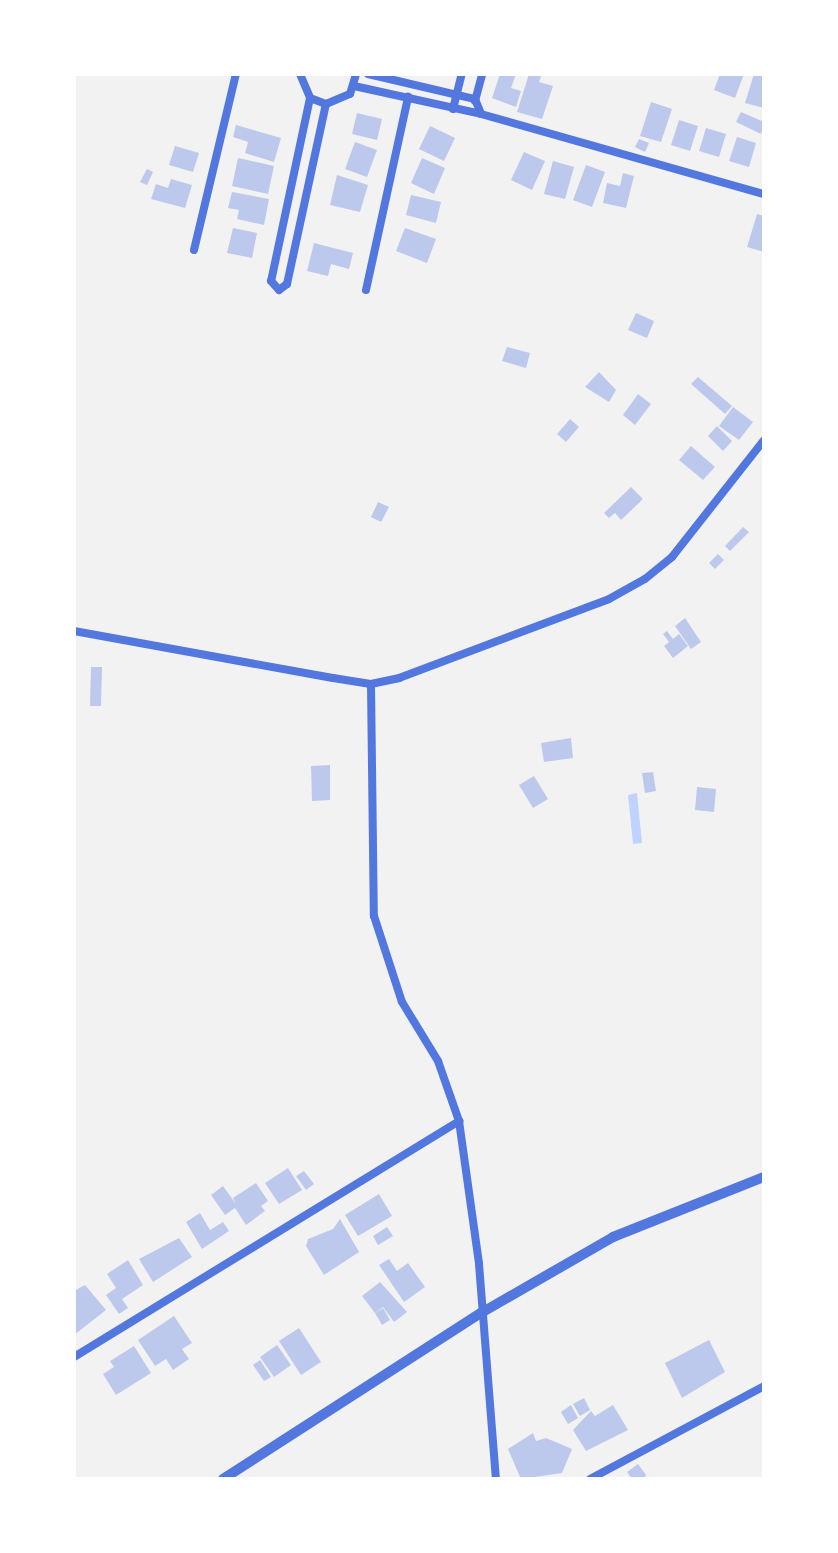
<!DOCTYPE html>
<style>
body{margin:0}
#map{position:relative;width:838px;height:1553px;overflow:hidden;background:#f2f2f2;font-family:Poppins,sans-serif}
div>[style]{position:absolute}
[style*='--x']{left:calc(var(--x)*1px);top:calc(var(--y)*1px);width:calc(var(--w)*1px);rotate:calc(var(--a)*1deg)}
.water>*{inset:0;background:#bfd3fe}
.building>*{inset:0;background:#bdc9ec}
.minor>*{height:8px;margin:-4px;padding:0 4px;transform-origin:4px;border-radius:4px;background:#5277de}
.tertiary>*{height:10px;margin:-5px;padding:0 5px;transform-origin:5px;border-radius:5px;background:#5277de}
span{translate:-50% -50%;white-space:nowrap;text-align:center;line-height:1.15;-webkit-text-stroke:7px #fff;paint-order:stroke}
.frame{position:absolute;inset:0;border:76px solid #fff;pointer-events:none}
</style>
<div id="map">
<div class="water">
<i style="clip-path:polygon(637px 793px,642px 843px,633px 844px,628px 795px)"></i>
</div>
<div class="building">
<i style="clip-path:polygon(500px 74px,516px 74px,511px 88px,521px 91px,516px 107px,492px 98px)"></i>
<i style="clip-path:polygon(529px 74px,542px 74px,539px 82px,553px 86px,542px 119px,517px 112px)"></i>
<i style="clip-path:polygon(720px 74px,744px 74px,735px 98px,714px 90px)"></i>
<i style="clip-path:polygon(754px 74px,764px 74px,764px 108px,745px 103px)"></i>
<i style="clip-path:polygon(651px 102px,672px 109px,661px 142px,640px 136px)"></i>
<i style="clip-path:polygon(741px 112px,764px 122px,761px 134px,736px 122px)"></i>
<i style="clip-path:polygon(357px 113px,382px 119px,377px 140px,352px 134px)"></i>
<i style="clip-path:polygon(679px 120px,698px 126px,690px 151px,671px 145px)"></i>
<i style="clip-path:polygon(236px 125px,281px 138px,274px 162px,245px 153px,248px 142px,233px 137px)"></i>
<i style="clip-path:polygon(430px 126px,455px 138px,444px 161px,419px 149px)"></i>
<i style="clip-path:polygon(706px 128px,726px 134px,719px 157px,699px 151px)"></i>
<i style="clip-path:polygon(737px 137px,756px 143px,749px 167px,729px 161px)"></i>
<i style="clip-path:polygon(639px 139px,649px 143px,645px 152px,635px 147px)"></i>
<i style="clip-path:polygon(355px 142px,377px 150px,367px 177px,345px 169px)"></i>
<i style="clip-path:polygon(175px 146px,199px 153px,193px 172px,169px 165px)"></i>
<i style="clip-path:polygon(524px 152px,545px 161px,532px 190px,511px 180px)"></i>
<i style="clip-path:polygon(238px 158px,274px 166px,268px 194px,232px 186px)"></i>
<i style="clip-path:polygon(422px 158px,445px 168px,434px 194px,411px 183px)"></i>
<i style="clip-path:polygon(553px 161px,574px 167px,565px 199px,544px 194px)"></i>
<i style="clip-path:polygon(586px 165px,605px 172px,592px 207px,573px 200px)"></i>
<i style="clip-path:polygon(147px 169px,153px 172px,147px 185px,140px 182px)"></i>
<i style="clip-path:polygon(623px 173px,634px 176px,626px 208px,603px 203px,607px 183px,620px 186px)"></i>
<i style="clip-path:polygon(337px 175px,368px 185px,360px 212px,330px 205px)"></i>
<i style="clip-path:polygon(171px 179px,192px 185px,185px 208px,151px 199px,156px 184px,168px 188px)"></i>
<i style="clip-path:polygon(232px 192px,269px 199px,264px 225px,237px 219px,239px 210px,228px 208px)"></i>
<i style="clip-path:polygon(411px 195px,441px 202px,436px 223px,406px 215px)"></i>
<i style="clip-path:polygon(757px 214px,764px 216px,764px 252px,747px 247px)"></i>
<i style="clip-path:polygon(233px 228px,257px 233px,252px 258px,227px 253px)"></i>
<i style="clip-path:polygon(405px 228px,436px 239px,427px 263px,396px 251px)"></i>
<i style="clip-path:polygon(314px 243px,353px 253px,349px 269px,331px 264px,328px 276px,307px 271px)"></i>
<i style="clip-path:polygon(636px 313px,654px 321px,647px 338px,628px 330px)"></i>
<i style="clip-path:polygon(507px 347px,530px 353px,526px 368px,502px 361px)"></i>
<i style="clip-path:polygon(599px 372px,616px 390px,609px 402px,585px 387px)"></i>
<i style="clip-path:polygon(698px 377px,732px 406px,725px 414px,691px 384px)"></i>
<i style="clip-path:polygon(638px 394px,651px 404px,635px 425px,623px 415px)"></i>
<i style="clip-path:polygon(733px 407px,753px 422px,739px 440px,719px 426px)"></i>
<i style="clip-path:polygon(570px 419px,579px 427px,566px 442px,557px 434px)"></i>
<i style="clip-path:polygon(717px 426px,732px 441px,723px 451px,708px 436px)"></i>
<i style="clip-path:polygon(691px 446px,715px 467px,703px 480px,679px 460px)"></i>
<i style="clip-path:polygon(631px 487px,643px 499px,621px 520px,615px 513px,609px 518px,604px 513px)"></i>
<i style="clip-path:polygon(378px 502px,389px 507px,381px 522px,371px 517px)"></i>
<i style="clip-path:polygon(743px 527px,749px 532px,730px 551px,725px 546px)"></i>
<i style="clip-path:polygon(718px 554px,724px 560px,715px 569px,709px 563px)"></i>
<i style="clip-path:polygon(685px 618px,701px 642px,691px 649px,675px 626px)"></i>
<i style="clip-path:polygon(667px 631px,673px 639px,679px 634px,688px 646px,673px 658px,664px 646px,669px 642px,663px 634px)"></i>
<i style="clip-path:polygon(91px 667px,102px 667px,101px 706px,90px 706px)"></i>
<i style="clip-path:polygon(571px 738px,573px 758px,544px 762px,541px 743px)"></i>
<i style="clip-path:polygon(330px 765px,330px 800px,312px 801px,311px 766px)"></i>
<i style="clip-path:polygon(653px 772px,656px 791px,645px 793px,642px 773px)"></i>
<i style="clip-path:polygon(534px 776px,548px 799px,533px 808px,519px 785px)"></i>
<i style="clip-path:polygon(697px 787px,716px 789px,714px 812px,695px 810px)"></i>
<i style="clip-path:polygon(288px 1168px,302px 1190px,279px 1204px,265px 1183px)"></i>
<i style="clip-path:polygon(304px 1171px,314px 1184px,306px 1190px,296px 1176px)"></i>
<i style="clip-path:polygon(256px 1183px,268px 1201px,261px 1206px,265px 1211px,246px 1225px,235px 1208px,225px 1215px,211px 1195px,223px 1186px,236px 1204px,233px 1198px)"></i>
<i style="clip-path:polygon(379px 1194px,392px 1216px,358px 1236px,345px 1215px)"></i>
<i style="clip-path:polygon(200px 1213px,210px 1230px,223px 1222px,229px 1231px,202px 1249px,186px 1222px)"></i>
<i style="clip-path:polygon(340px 1219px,359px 1252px,324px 1275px,306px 1246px,308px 1239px,333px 1229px)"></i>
<i style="clip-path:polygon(387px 1227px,393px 1236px,378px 1245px,373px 1236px)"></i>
<i style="clip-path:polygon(179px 1238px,192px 1257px,153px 1282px,139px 1259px)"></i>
<i style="clip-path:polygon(389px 1259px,397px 1271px,408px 1263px,425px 1287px,404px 1302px,379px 1265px)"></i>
<i style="clip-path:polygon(128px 1260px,143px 1285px,122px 1299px,128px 1308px,119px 1314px,106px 1295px,116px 1288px,107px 1274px)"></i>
<i style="clip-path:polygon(380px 1282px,407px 1312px,394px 1322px,383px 1307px,375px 1313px,362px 1296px)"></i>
<i style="clip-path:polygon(85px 1285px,106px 1310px,74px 1335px,74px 1291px)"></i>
<i style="clip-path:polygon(383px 1308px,390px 1320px,382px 1325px,375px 1313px)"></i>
<i style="clip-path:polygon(174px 1316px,192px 1343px,182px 1349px,189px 1359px,173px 1370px,166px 1359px,155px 1366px,138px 1340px)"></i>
<i style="clip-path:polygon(299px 1328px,321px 1362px,301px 1375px,279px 1341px)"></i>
<i style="clip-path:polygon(709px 1340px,725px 1372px,682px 1398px,665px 1363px)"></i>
<i style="clip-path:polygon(277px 1345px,291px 1365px,274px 1377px,260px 1357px)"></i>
<i style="clip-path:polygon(134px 1346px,151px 1373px,116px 1395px,103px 1374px,114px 1367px,110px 1361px)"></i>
<i style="clip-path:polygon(260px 1360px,271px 1377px,264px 1381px,253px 1365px)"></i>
<i style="clip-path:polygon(584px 1398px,590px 1410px,580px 1416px,573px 1404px)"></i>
<i style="clip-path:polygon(571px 1405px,578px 1418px,568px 1424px,561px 1412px)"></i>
<i style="clip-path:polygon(613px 1405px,628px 1430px,586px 1451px,573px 1430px,591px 1411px,595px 1416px)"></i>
<i style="clip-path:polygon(533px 1433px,536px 1441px,546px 1438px,572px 1449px,562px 1473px,521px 1479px,508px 1449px)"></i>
<i style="clip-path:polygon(638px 1464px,646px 1475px,644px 1479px,632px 1479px,627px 1472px)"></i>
</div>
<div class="minor">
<i style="--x:300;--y:74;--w:26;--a:67"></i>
<i style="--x:310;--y:98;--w:17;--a:21"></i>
<i style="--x:326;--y:104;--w:26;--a:-23"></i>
<i style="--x:350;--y:94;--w:21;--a:-73"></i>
<i style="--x:368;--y:74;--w:110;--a:13.2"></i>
<i style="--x:475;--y:99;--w:16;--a:68"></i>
<i style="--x:354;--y:86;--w:130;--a:12.4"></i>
<i style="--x:481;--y:114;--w:294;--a:15.8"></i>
<i style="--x:310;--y:98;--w:187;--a:102"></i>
<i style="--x:271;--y:281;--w:12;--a:48"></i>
<i style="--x:279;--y:290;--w:10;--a:-37"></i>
<i style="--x:287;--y:284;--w:184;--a:-77.8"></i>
<i style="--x:475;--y:101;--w:28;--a:-75"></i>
<i style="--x:453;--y:109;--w:36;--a:-76"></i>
<i style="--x:194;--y:250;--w:181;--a:-76.6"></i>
<i style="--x:366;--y:290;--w:198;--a:-77.7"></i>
<i style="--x:74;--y:631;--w:263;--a:10.3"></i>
<i style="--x:333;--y:678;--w:38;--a:9"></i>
<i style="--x:371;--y:684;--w:29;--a:-12"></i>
<i style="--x:399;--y:678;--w:224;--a:-20.6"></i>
<i style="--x:609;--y:599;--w:41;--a:-29.1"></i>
<i style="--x:645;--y:579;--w:35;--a:-39"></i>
<i style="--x:672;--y:557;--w:149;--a:-51.8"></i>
<i style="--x:371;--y:684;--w:232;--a:89.3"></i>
<i style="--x:374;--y:916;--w:90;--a:72"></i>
<i style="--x:402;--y:1002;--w:69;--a:58.6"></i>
<i style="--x:438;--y:1061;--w:64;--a:70.7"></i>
<i style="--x:459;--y:1121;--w:144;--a:82"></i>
<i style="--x:479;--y:1264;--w:216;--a:85.5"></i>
<i style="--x:74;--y:1357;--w:452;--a:-31.5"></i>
<i style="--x:590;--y:1479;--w:197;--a:-28.1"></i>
</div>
<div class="tertiary">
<i style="--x:223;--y:1479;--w:307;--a:-32.8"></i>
<i style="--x:481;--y:1313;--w:152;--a:-29.9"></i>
<i style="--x:613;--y:1237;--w:162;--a:-21.7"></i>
</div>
<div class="frame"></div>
</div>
